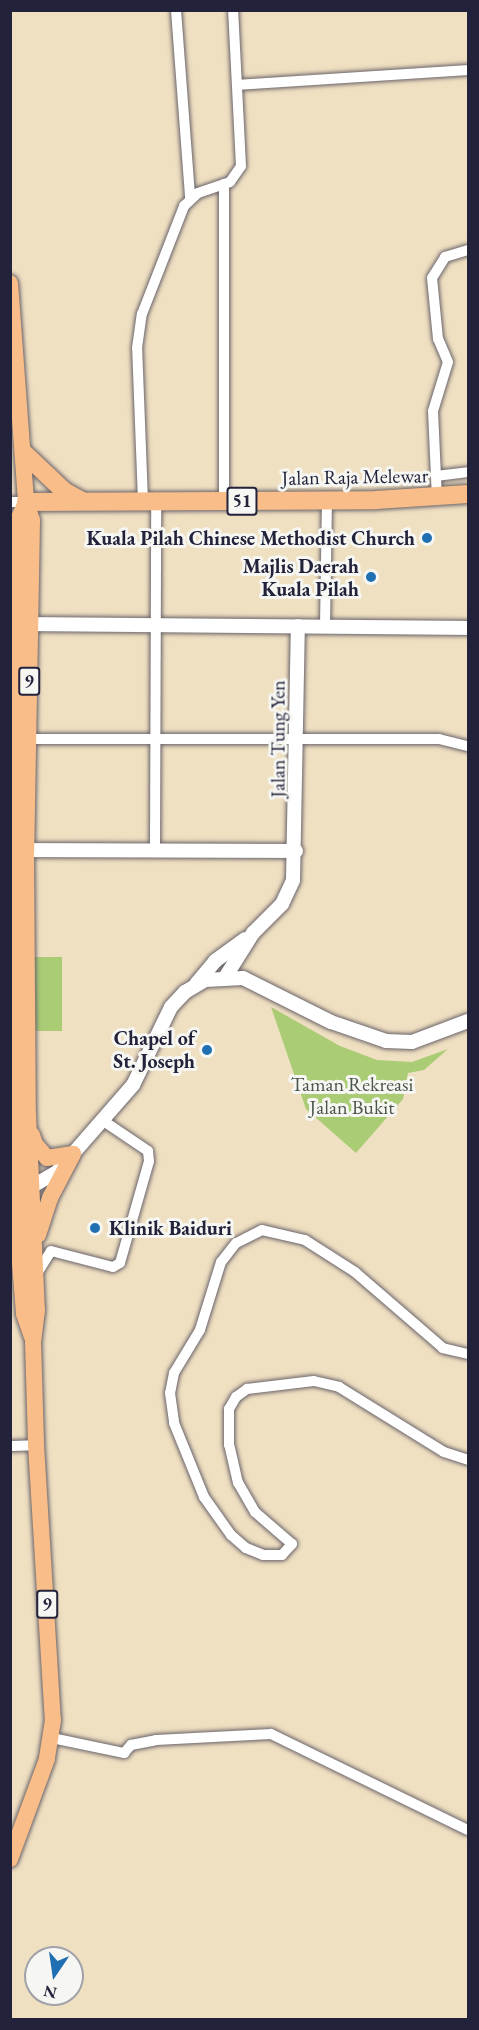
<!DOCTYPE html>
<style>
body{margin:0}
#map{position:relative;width:479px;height:2030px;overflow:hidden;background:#f0e0c2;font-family:"EB Garamond",serif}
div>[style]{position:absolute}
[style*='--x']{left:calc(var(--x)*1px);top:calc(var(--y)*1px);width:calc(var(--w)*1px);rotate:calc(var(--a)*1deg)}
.green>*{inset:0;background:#aacc75}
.roads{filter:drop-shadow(0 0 2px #6a646a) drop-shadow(0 0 2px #6a646a)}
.minor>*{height:10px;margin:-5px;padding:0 5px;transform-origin:5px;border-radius:5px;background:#fff}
.tertiary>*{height:14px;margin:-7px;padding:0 7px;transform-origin:7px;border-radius:7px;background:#fff}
.primary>*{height:16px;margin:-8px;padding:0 8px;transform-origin:8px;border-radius:8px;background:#f8bd88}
.trunk>*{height:18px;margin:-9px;padding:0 9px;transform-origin:9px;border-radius:9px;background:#f8bd88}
.dots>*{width:16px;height:16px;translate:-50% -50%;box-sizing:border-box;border:3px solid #f6f6f2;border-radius:50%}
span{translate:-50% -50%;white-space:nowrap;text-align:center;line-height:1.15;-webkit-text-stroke:6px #f6f6f2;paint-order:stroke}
.shield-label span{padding:2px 4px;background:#f6f6f2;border:2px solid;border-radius:4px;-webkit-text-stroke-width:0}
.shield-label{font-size:18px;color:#22223b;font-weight:700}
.street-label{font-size:20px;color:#22223b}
.poi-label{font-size:20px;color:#22223b;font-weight:700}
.right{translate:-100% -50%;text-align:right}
.left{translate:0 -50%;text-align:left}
.park-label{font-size:20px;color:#4b554c}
.frame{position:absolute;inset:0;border:12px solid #22223b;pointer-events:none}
.north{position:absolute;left:24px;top:1946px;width:60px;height:60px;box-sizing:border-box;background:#f6f6f2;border:2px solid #a1a1a9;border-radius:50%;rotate:193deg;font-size:16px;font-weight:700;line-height:24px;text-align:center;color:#22223b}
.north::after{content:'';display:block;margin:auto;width:21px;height:27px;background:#1f6fb2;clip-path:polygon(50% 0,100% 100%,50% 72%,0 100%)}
</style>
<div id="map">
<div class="green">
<i style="clip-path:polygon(34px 957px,62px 957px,62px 1031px,34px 1031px)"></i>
<i style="clip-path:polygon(271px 1007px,340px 1046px,377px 1060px,412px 1062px,448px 1049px,424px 1070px,408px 1073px,403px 1099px,356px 1153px,306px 1109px)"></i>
</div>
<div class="roads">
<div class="minor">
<i style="--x:176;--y:10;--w:189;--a:85.7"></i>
<i style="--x:237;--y:85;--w:231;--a:-3.7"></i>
<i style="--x:436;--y:476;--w:32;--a:-7"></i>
<i style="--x:437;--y:499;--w:88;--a:-92.6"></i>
<i style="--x:433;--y:411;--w:51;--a:-73"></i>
<i style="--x:448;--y:362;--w:25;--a:-113"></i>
<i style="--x:438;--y:339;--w:61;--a:-95.6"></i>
<i style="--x:432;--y:278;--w:25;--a:-58"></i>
<i style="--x:445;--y:257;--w:24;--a:-17"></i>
<i style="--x:143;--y:501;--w:153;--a:-92.2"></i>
<i style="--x:137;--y:348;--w:34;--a:-82"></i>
<i style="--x:142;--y:314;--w:116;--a:-68.7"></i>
<i style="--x:184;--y:206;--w:19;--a:-43"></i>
<i style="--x:198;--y:193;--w:34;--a:-19"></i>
<i style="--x:230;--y:182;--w:19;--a:-55"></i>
<i style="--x:241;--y:166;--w:156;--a:-92.9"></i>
<i style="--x:224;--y:501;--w:317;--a:-90"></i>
<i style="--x:10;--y:502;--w:16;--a:0"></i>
<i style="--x:325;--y:626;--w:125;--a:-89.1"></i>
<i style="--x:23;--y:739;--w:416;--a:0"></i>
<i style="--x:439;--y:739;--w:30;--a:14"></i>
<i style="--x:155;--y:850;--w:349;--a:-89.8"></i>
<i style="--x:36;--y:1275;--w:28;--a:-58"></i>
<i style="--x:51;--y:1251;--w:64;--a:14.5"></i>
<i style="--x:113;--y:1267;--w:8;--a:-30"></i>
<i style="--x:120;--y:1263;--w:106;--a:-74.1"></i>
<i style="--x:149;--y:1161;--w:10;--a:-96"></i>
<i style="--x:148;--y:1151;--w:55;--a:-146"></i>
<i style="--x:468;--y:1354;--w:26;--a:-167"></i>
<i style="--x:443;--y:1348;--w:116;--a:-139.2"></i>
<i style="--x:355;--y:1272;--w:59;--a:-147.4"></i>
<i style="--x:305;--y:1240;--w:44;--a:-166.9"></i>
<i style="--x:262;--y:1230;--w:29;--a:153"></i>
<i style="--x:236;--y:1243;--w:24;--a:128"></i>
<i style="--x:221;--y:1262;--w:71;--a:107.2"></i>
<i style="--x:200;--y:1330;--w:50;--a:121.2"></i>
<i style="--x:174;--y:1373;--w:20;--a:101"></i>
<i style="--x:170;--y:1393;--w:30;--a:82"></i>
<i style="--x:174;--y:1423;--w:80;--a:67.9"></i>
<i style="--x:204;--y:1497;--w:47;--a:54.6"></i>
<i style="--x:231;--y:1535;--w:20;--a:41"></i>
<i style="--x:246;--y:1548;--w:18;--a:22"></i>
<i style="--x:263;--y:1555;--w:19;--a:0"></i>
<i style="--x:282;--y:1555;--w:15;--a:-48"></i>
<i style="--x:292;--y:1544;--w:49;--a:-139.1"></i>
<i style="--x:255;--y:1512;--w:34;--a:-120"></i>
<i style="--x:238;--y:1483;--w:39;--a:-103"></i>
<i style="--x:229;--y:1445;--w:36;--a:-90"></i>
<i style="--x:229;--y:1409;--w:14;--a:-60"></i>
<i style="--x:236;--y:1397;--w:14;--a:-36"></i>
<i style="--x:247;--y:1389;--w:67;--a:-6.8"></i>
<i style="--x:314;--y:1381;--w:26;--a:13"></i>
<i style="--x:339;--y:1387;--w:123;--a:31.8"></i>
<i style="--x:444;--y:1452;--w:25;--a:18"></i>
<i style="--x:10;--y:1446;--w:26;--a:-2"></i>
<i style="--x:52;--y:1738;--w:74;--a:11.8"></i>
<i style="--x:124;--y:1753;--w:11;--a:-49"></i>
<i style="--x:131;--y:1745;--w:25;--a:-11"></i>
<i style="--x:156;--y:1740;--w:115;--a:-3"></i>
<i style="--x:271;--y:1734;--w:219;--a:26"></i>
</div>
<div class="tertiary">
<i style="--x:30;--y:624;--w:438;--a:0.5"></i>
<i style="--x:16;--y:850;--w:280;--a:0.2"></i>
<i style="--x:226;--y:976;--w:51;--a:-57.9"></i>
<i style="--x:253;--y:933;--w:41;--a:-45"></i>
<i style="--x:282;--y:904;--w:26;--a:-65"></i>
<i style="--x:293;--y:880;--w:254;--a:-88.9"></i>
<i style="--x:196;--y:984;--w:30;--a:-50"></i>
<i style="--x:215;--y:961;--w:37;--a:-36"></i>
<i style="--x:24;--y:1191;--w:38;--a:-30"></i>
<i style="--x:57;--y:1172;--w:116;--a:-48.9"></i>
<i style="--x:133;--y:1085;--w:87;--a:-64"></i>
<i style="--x:171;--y:1007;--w:21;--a:-47"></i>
<i style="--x:185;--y:992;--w:23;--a:-31"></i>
<i style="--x:205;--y:980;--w:38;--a:-3"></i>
<i style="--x:243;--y:978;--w:98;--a:26.6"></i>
<i style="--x:331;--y:1022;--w:58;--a:19.1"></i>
<i style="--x:386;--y:1041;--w:26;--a:2"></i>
<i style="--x:412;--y:1042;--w:60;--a:-20.6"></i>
</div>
<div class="primary">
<i style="--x:10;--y:283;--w:220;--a:85.8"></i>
<i style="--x:26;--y:502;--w:19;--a:72"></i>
<i style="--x:32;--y:520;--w:330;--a:91"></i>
<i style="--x:26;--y:850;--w:264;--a:89.6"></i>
<i style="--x:28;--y:1114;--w:196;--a:87.4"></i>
<i style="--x:37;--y:1310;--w:31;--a:97"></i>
<i style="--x:33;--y:1341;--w:104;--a:88.3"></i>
<i style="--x:36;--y:1445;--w:276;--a:86.5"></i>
<i style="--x:53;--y:1720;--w:39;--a:99"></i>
<i style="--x:47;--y:1759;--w:107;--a:110.3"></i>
<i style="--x:26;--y:502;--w:20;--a:114"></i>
<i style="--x:18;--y:520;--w:442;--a:90.8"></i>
<i style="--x:12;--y:962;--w:288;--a:88.6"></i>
<i style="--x:19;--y:1250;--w:64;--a:85.5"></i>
<i style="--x:24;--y:1314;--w:24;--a:71"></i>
<i style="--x:32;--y:1135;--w:9;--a:72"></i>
<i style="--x:35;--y:1144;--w:18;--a:49"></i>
<i style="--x:47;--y:1158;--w:26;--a:-9"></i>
<i style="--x:38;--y:1235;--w:39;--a:-72"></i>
<i style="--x:50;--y:1198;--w:50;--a:-62.4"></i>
</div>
<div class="trunk">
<i style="--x:24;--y:453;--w:55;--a:43.5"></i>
<i style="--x:64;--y:491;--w:21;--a:29"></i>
<i style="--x:26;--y:502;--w:350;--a:-0.3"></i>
<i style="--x:376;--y:500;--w:92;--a:-3.7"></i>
</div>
</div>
<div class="dots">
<i style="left:427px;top:538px;background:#1f6fb2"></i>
<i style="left:371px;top:577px;background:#1f6fb2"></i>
<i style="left:207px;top:1050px;background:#1f6fb2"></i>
<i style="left:95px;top:1228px;background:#1f6fb2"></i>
</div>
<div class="shield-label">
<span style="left:242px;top:501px">51</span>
<span style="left:29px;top:681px">9</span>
<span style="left:47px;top:1604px">9</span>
</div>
<div class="street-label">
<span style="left:355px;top:477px;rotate:-1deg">Jalan Raja Melewar</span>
<span style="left:278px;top:739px;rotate:-90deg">Jalan Tung Yen</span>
</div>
<div class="poi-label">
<span class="right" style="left:415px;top:538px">Kuala Pilah Chinese Methodist Church</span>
<span class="right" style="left:359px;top:578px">Majlis Daerah<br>Kuala Pilah</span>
<span class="right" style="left:195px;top:1050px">Chapel of<br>St. Joseph</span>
<span class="left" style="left:109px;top:1228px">Klinik Baiduri</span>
</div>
<div class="park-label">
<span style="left:352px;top:1096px">Taman Rekreasi<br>Jalan Bukit</span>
</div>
<div class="frame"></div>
<div class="north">N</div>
</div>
